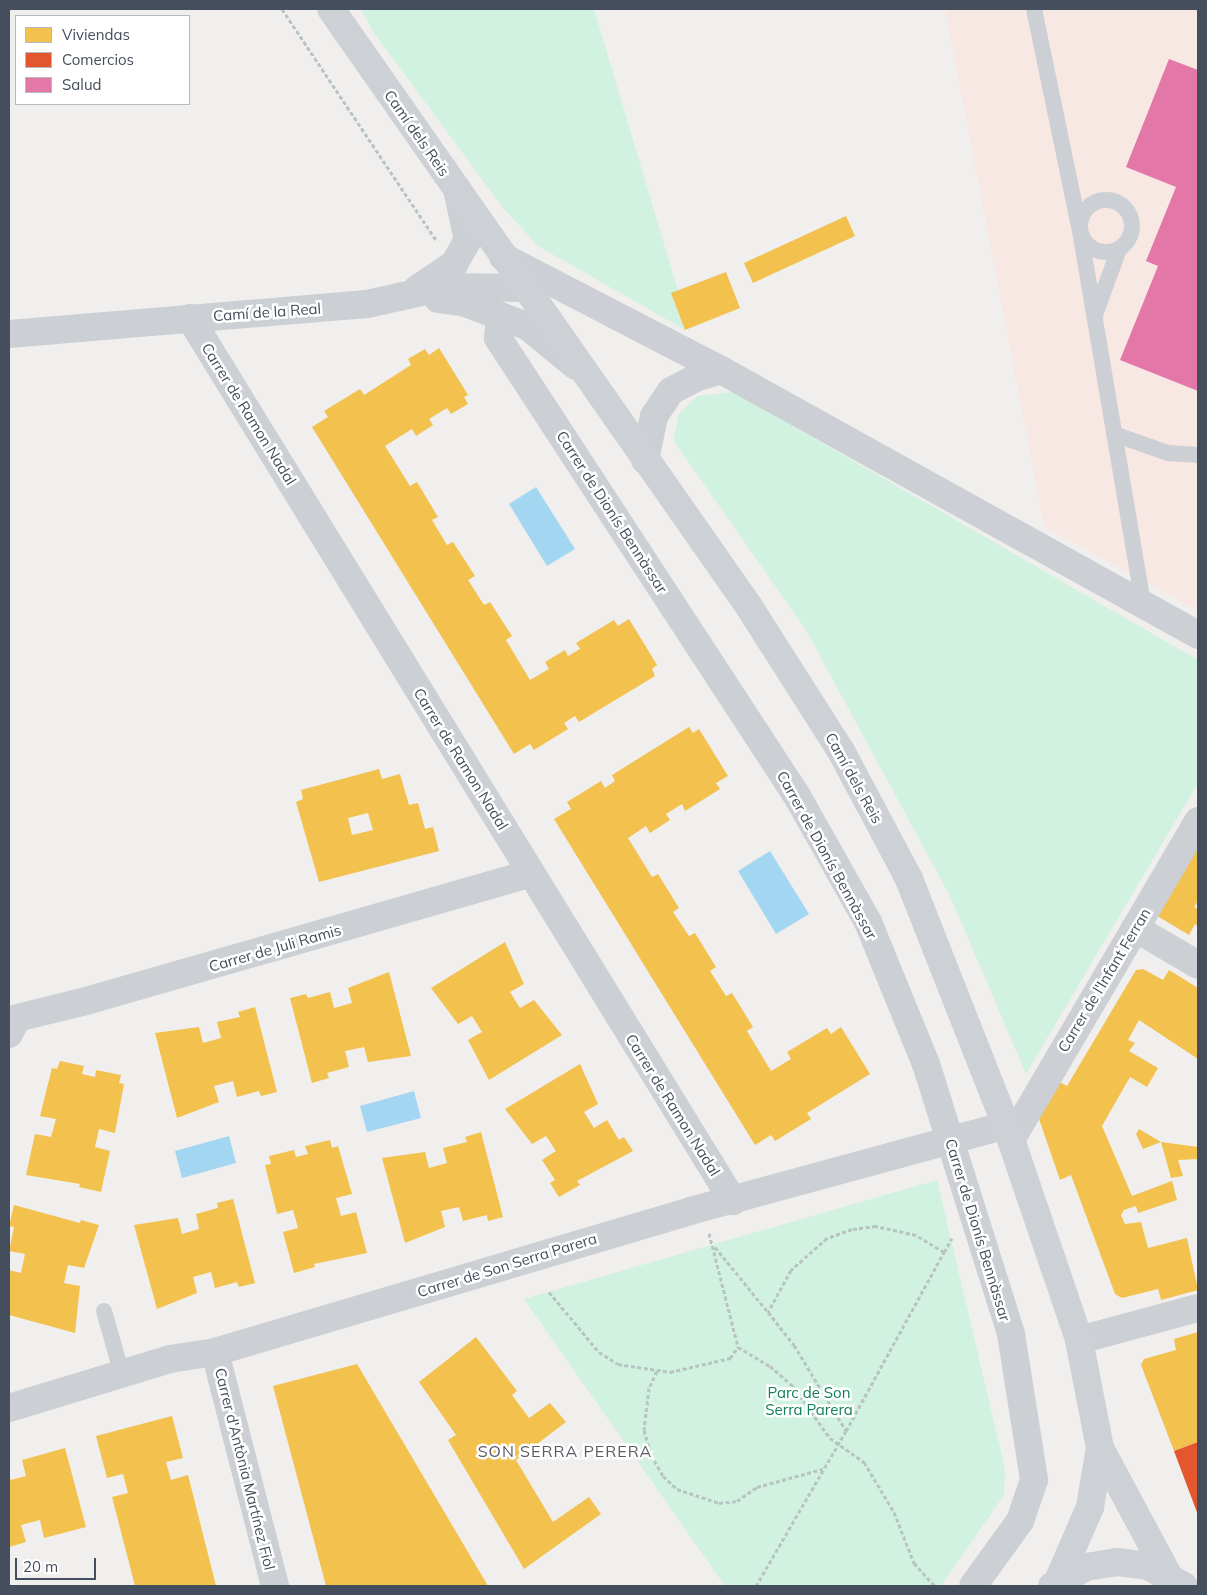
<!DOCTYPE html>
<meta charset="utf-8">
<style>
body{margin:0}
#map{position:relative;width:1207px;height:1595px;overflow:hidden;background:#f0efee;font-family:Mulish,sans-serif}
div>[style]{position:absolute}
[style*='--x']{left:calc(var(--x)*1px);top:calc(var(--y)*1px);width:calc(var(--w)*1px);rotate:calc(var(--a)*1deg)}
.medical>*{inset:0;background:#f7e8e4}
.green>*{inset:0;background:#d1f1e1}
.water>*{inset:0;background:#a3d6f1}
.homes>*{inset:0;background:#f2c14e}
.shops>*{inset:0;background:#e4572e}
.health>*{inset:0;background:#e377a8}
.path>*{height:3px;margin-top:-1.5px;transform-origin:0;background:repeating-linear-gradient(90deg,#b8c4c3 0 4px,transparent 0 6.5px)}
.lane>*{height:16px;margin:-8px;padding:0 8px;transform-origin:8px;border-radius:8px;background:#cccfd3}
.lane>.ring{margin:-8px;padding:0;box-sizing:content-box;background:none;border:16px solid #cccfd3;border-radius:50%}
.street>*{height:28px;margin:-14px;padding:0 14px;transform-origin:14px;border-radius:14px;background:#cccfd3}
.secondary>*{height:28px;margin:-14px;padding:0 14px;transform-origin:14px;border-radius:14px;background:#cdd0d4}
span{translate:-50% -50%;white-space:nowrap;text-align:center;line-height:1.15;-webkit-text-stroke:5px #fff;paint-order:stroke}
.street-label{font-size:15px;color:#454e5c}
.park-label{font-size:15px;color:#118258}
.neighbourhood-label{font-size:16px;color:#5a5d63;letter-spacing:1px}
.frame{position:absolute;inset:0;border:10px solid #454e5c;pointer-events:none}
.legend{position:absolute;left:15px;top:15px;width:175px;height:90px;box-sizing:border-box;background:#fff;border:1px solid #b5b8be;margin:0;padding:6px 9px;list-style:none;font-size:15px;color:#454e5c}
.legend li{display:flex;align-items:center;gap:10px;height:25px}
.legend b{width:25px;border:1px solid #b5b8be}
.scale{position:absolute;left:15px;top:1558px;width:81px;height:22px;box-sizing:border-box;border:2px solid #454e5c;border-top:0;padding-left:6px;font-size:15px;line-height:18px;white-space:nowrap;color:#454e5c;-webkit-text-stroke:4px #fff;paint-order:stroke}
</style>
<div id="map">
<div class="medical">
<i style="clip-path:polygon(945px 9px,1198px 9px,1198px 611px,1044px 526px)"></i>
</div>
<div class="green">
<i style="clip-path:polygon(361px 9px,594px 9px,678px 291px,671px 294px,685px 330px,538px 246px,504px 209px,374px 33px)"></i>
<i style="clip-path:polygon(734px 392px,1198px 660px,1198px 783px,1026px 1074px,951px 898px,806px 630px,673px 440px,679px 414px,697px 396px)"></i>
<i style="clip-path:polygon(937px 1180px,1005px 1469px,1004px 1495px,941px 1586px,725px 1586px,524px 1299px)"></i>
</div>
<div class="water">
<i style="clip-path:polygon(536px 487px,575px 549px,547px 566px,509px 504px)"></i>
<i style="clip-path:polygon(770px 851px,809px 914px,776px 934px,738px 871px)"></i>
<i style="clip-path:polygon(414px 1091px,421px 1118px,367px 1132px,360px 1106px)"></i>
<i style="clip-path:polygon(229px 1136px,236px 1163px,182px 1178px,175px 1151px)"></i>
</div>
<div class="homes">
<i style="clip-path:polygon(846px 216px,855px 236px,753px 283px,744px 263px)"></i>
<i style="clip-path:polygon(726px 272px,740px 308px,685px 330px,671px 293px)"></i>
<i style="clip-path:polygon(439px 348px,468px 395px,464px 397px,468px 404px,451px 414px,447px 408px,429px 419px,433px 425px,416px 436px,412px 429px,385px 446px,410px 486px,417px 482px,438px 517px,432px 520px,447px 545px,453px 542px,475px 576px,468px 580px,484px 605px,490px 602px,512px 636px,506px 640px,530px 680px,549px 669px,545px 662px,565px 650px,568px 656px,580px 649px,576px 643px,614px 620px,618px 626px,629px 619px,657px 665px,652px 669px,655px 676px,579px 722px,575px 716px,564px 723px,568px 729px,534px 750px,530px 744px,514px 754px,312px 427px,328px 417px,324px 411px,360px 389px,364px 395px,411px 365px,408px 359px,425px 349px,429px 355px)"></i>
<i style="clip-path:polygon(689px 727px,693px 733px,699px 729px,728px 776px,716px 783px,720px 789px,685px 811px,682px 804px,666px 814px,670px 820px,650px 833px,646px 826px,628px 838px,652px 877px,658px 874px,679px 908px,673px 912px,689px 936px,695px 933px,716px 967px,710px 971px,726px 996px,732px 993px,753px 1027px,747px 1031px,771px 1071px,791px 1059px,787px 1052px,827px 1028px,831px 1034px,841px 1027px,870px 1074px,807px 1113px,811px 1119px,775px 1141px,771px 1135px,755px 1145px,554px 819px,571px 809px,567px 802px,601px 781px,605px 788px,615px 781px,612px 775px)"></i>
<i style="clip-path:polygon(evenodd,379px 769px,382px 779px,400px 774px,409px 805px,418px 803px,425px 829px,433px 827px,439px 851px,319px 882px,296px 802px,303px 799px,301px 790px,379px 769px,368px 813px,373px 830px,352px 835px,348px 818px,368px 813px)"></i>
<i style="clip-path:polygon(1198px 841px,1198px 901px,1194px 907px,1198px 909px,1198px 926px,1195px 924px,1189px 935px,1154px 914px)"></i>
<i style="clip-path:polygon(505px 942px,524px 984px,510px 992px,520px 1008px,534px 1000px,562px 1035px,489px 1080px,468px 1040px,482px 1032px,472px 1016px,458px 1024px,431px 988px)"></i>
<i style="clip-path:polygon(1143px 969px,1163px 980px,1169px 970px,1198px 988px,1198px 1059px,1139px 1020px,1128px 1040px,1135px 1043px,1129px 1051px,1158px 1068px,1147px 1087px,1130px 1077px,1102px 1126px,1132px 1196px,1172px 1181px,1177px 1200px,1138px 1213px,1136px 1206px,1124px 1210px,1121px 1215px,1125px 1224px,1141px 1222px,1148px 1248px,1187px 1238px,1198px 1290px,1161px 1300px,1158px 1289px,1122px 1298px,1115px 1294px,1071px 1175px,1060px 1180px,1038px 1116px,1056px 1080px,1067px 1086px,1136px 970px)"></i>
<i style="clip-path:polygon(389px 972px,411px 1056px,368px 1062px,364px 1047px,345px 1051px,349px 1067px,327px 1073px,329px 1078px,312px 1083px,290px 998px,306px 994px,308px 998px,330px 992px,334px 1008px,352px 1003px,348px 988px)"></i>
<i style="clip-path:polygon(255px 1007px,277px 1092px,261px 1096px,259px 1091px,237px 1097px,233px 1081px,214px 1086px,219px 1102px,177px 1118px,155px 1033px,199px 1027px,203px 1043px,221px 1038px,217px 1022px,240px 1017px,238px 1012px)"></i>
<i style="clip-path:polygon(60px 1061px,84px 1066px,82px 1074px,95px 1077px,96px 1070px,121px 1075px,119px 1083px,124px 1084px,115px 1133px,99px 1129px,95px 1147px,110px 1151px,101px 1192px,79px 1187px,80px 1184px,26px 1175px,35px 1134px,51px 1137px,56px 1119px,40px 1116px,52px 1068px,57px 1069px)"></i>
<i style="clip-path:polygon(580px 1064px,598px 1104px,584px 1112px,594px 1128px,607px 1120px,619px 1140px,624px 1137px,633px 1151px,577px 1181px,580px 1185px,559px 1197px,550px 1183px,555px 1180px,542px 1160px,556px 1151px,546px 1136px,532px 1144px,505px 1109px)"></i>
<i style="clip-path:polygon(1139px 1129px,1161px 1142px,1198px 1147px,1198px 1159px,1178px 1160px,1183px 1176px,1171px 1178px,1161px 1142px,1143px 1149px,1136px 1134px)"></i>
<i style="clip-path:polygon(481px 1132px,503px 1217px,488px 1221px,487px 1215px,463px 1221px,459px 1207px,441px 1211px,445px 1227px,405px 1243px,382px 1158px,425px 1152px,429px 1168px,447px 1163px,443px 1148px,467px 1142px,465px 1137px)"></i>
<i style="clip-path:polygon(330px 1140px,332px 1148px,338px 1146px,352px 1194px,336px 1198px,341px 1216px,356px 1212px,367px 1253px,314px 1264px,315px 1267px,294px 1273px,283px 1232px,298px 1228px,293px 1210px,277px 1214px,265px 1165px,271px 1164px,269px 1156px,294px 1150px,296px 1157px,308px 1154px,305px 1146px)"></i>
<i style="clip-path:polygon(233px 1199px,255px 1283px,239px 1287px,237px 1282px,215px 1288px,211px 1272px,193px 1277px,197px 1293px,157px 1309px,134px 1225px,178px 1218px,182px 1234px,199px 1229px,196px 1214px,218px 1208px,217px 1203px)"></i>
<i style="clip-path:polygon(14px 1205px,80px 1223px,81px 1220px,99px 1225px,84px 1268px,68px 1265px,64px 1283px,80px 1286px,75px 1333px,9px 1315px,9px 1270px,21px 1273px,25px 1254px,9px 1251px,14px 1227px,9px 1226px)"></i>
<i style="clip-path:polygon(1198px 1332px,1198px 1442px,1174px 1451px,1141px 1365px,1144px 1359px,1176px 1350px,1174px 1339px)"></i>
<i style="clip-path:polygon(476px 1337px,517px 1391px,512px 1395px,529px 1418px,550px 1403px,566px 1422px,516px 1460px,553px 1522px,589px 1497px,601px 1514px,524px 1569px,448px 1440px,456px 1435px,419px 1382px)"></i>
<i style="clip-path:polygon(357px 1364px,488px 1586px,326px 1586px,273px 1386px)"></i>
<i style="clip-path:polygon(172px 1416px,183px 1458px,166px 1462px,171px 1480px,188px 1475px,216px 1586px,135px 1586px,112px 1497px,128px 1493px,123px 1474px,107px 1478px,96px 1436px)"></i>
<i style="clip-path:polygon(65px 1448px,86px 1527px,44px 1538px,40px 1520px,21px 1525px,26px 1542px,9px 1547px,9px 1476px,11px 1480px,26px 1476px,22px 1460px)"></i>
</div>
<div class="shops">
<i style="clip-path:polygon(1198px 1442px,1198px 1515px,1174px 1451px)"></i>
</div>
<div class="health">
<i style="clip-path:polygon(1169px 59px,1198px 70px,1198px 391px,1120px 360px,1158px 266px,1146px 261px,1176px 187px,1126px 167px)"></i>
</div>
<div class="path">
<i style="--x:282;--y:9;--w:279;--a:56.3"></i>
<i style="--x:709;--y:1233;--w:118;--a:75.7"></i>
<i style="--x:738;--y:1347;--w:37;--a:31"></i>
<i style="--x:770;--y:1366;--w:29;--a:41"></i>
<i style="--x:792;--y:1385;--w:65;--a:54.4"></i>
<i style="--x:830;--y:1438;--w:42;--a:35.2"></i>
<i style="--x:864;--y:1462;--w:58;--a:59"></i>
<i style="--x:894;--y:1512;--w:55;--a:68.6"></i>
<i style="--x:914;--y:1563;--w:31;--a:48"></i>
<i style="--x:715;--y:1247;--w:84;--a:50.8"></i>
<i style="--x:944;--y:1252;--w:16;--a:-60"></i>
<i style="--x:549;--y:1292;--w:78;--a:50.2"></i>
<i style="--x:599;--y:1352;--w:22;--a:32"></i>
<i style="--x:618;--y:1364;--w:53;--a:8.7"></i>
<i style="--x:670;--y:1372;--w:62;--a:-13.1"></i>
<i style="--x:730;--y:1358;--w:14;--a:-54"></i>
<i style="--x:657;--y:1371;--w:19;--a:115"></i>
<i style="--x:649;--y:1388;--w:42;--a:96.8"></i>
<i style="--x:644;--y:1430;--w:26;--a:74"></i>
<i style="--x:651;--y:1455;--w:24;--a:60"></i>
<i style="--x:663;--y:1476;--w:19;--a:43"></i>
<i style="--x:677;--y:1489;--w:44;--a:18.4"></i>
<i style="--x:719;--y:1503;--w:18;--a:-6"></i>
<i style="--x:737;--y:1501;--w:24;--a:-35"></i>
<i style="--x:757;--y:1487;--w:68;--a:-15.3"></i>
<i style="--x:756;--y:1586;--w:179;--a:-59.9"></i>
<i style="--x:846;--y:1431;--w:204;--a:-61.3"></i>
<i style="--x:944;--y:1252;--w:33;--a:-149"></i>
<i style="--x:916;--y:1235;--w:41;--a:-167.3"></i>
<i style="--x:876;--y:1226;--w:24;--a:173"></i>
<i style="--x:852;--y:1229;--w:27;--a:160"></i>
<i style="--x:827;--y:1238;--w:48;--a:138.4"></i>
<i style="--x:791;--y:1270;--w:48;--a:118.7"></i>
<i style="--x:768;--y:1312;--w:42;--a:51.8"></i>
<i style="--x:794;--y:1345;--w:100;--a:58.8"></i>
</div>
<div class="lane">
<i style="--x:1034;--y:9;--w:227;--a:78.3"></i>
<i style="--x:1080;--y:231;--w:377;--a:80.4"></i>
<i class="ring" style="left:1080px;top:200px;width:36px;height:36px"></i>
<i style="--x:1095;--y:315;--w:70;--a:-70"></i>
<i style="--x:1114;--y:434;--w:57;--a:19.4"></i>
<i style="--x:1168;--y:453;--w:30;--a:4"></i>
<i style="--x:104;--y:1311;--w:66;--a:74.1"></i>
</div>
<div class="street">
<i style="--x:503;--y:257;--w:246;--a:27.4"></i>
<i style="--x:721;--y:370;--w:546;--a:29.05"></i>
<i style="--x:417;--y:289;--w:45;--a:-34"></i>
<i style="--x:454;--y:264;--w:28;--a:-60"></i>
<i style="--x:468;--y:240;--w:52;--a:-102.2"></i>
<i style="--x:438;--y:299;--w:27;--a:8"></i>
<i style="--x:465;--y:303;--w:66;--a:20.4"></i>
<i style="--x:527;--y:326;--w:63;--a:39.2"></i>
<i style="--x:500;--y:316;--w:22;--a:95"></i>
<i style="--x:498;--y:338;--w:547;--a:56.86"></i>
<i style="--x:797;--y:796;--w:145;--a:60.6"></i>
<i style="--x:868;--y:922;--w:153;--a:67.8"></i>
<i style="--x:926;--y:1064;--w:283;--a:72.5"></i>
<i style="--x:1011;--y:1334;--w:148;--a:81"></i>
<i style="--x:1034;--y:1480;--w:43;--a:108.9"></i>
<i style="--x:1020;--y:1521;--w:80;--a:125.9"></i>
<i style="--x:190;--y:318;--w:1037;--a:58.41"></i>
<i style="--x:9;--y:334;--w:359;--a:-4.8"></i>
<i style="--x:367;--y:304;--w:79;--a:-12.4"></i>
<i style="--x:444;--y:287;--w:81;--a:0.7"></i>
<i style="--x:645;--y:460;--w:45;--a:-78.4"></i>
<i style="--x:654;--y:416;--w:30;--a:-56"></i>
<i style="--x:671;--y:391;--w:27;--a:-28"></i>
<i style="--x:695;--y:378;--w:27;--a:-17"></i>
<i style="--x:1135;--y:928;--w:73;--a:30.4"></i>
<i style="--x:9;--y:1034;--w:18;--a:-63"></i>
<i style="--x:17;--y:1018;--w:71;--a:-13.8"></i>
<i style="--x:86;--y:1001;--w:463;--a:-16"></i>
<i style="--x:1011;--y:1140;--w:370;--a:-59.6"></i>
<i style="--x:1079;--y:1340;--w:123;--a:-15.1"></i>
<i style="--x:215;--y:1352;--w:242;--a:75.6"></i>
<i style="--x:9;--y:1408;--w:168;--a:-16.9"></i>
<i style="--x:170;--y:1359;--w:46;--a:-8.8"></i>
<i style="--x:215;--y:1352;--w:495;--a:-16.5"></i>
<i style="--x:690;--y:1211;--w:327;--a:-15.2"></i>
</div>
<div class="secondary">
<i style="--x:331;--y:9;--w:727;--a:55.02"></i>
<i style="--x:748;--y:605;--w:173;--a:57.5"></i>
<i style="--x:841;--y:751;--w:145;--a:62"></i>
<i style="--x:909;--y:879;--w:264;--a:68.5"></i>
<i style="--x:1006;--y:1125;--w:227;--a:71.2"></i>
<i style="--x:1079;--y:1340;--w:110;--a:79"></i>
<i style="--x:1100;--y:1448;--w:144;--a:61.8"></i>
<i style="--x:1058;--y:1581;--w:81;--a:-66.6"></i>
<i style="--x:1090;--y:1507;--w:60;--a:-80.4"></i>
<i style="--x:1052;--y:1586;--w:39;--a:-29"></i>
<i style="--x:1086;--y:1567;--w:31;--a:-9"></i>
<i style="--x:1117;--y:1562;--w:31;--a:7"></i>
<i style="--x:1148;--y:1566;--w:41;--a:29.1"></i>
</div>
<div class="street-label">
<span style="left:417px;top:133px;rotate:55deg">Camí dels Reis</span>
<span style="left:267px;top:312px;rotate:-4deg">Camí de la Real</span>
<span style="left:249px;top:414px;rotate:58deg">Carrer de Ramon Nadal</span>
<span style="left:612px;top:512px;rotate:57deg">Carrer de Dionís Bennàssar</span>
<span style="left:461px;top:759px;rotate:58deg">Carrer de Ramon Nadal</span>
<span style="left:854px;top:778px;rotate:61deg">Camí dels Reis</span>
<span style="left:827px;top:855px;rotate:61deg">Carrer de Dionís Bennàssar</span>
<span style="left:275px;top:948px;rotate:-16deg">Carrer de Juli Ramis</span>
<span style="left:1104px;top:980px;rotate:-59deg">Carrer de l'Infant Ferran</span>
<span style="left:673px;top:1105px;rotate:58deg">Carrer de Ramon Nadal</span>
<span style="left:978px;top:1230px;rotate:73deg">Carrer de Dionís Bennàssar</span>
<span style="left:507px;top:1265px;rotate:-17deg">Carrer de Son Serra Parera</span>
<span style="left:245px;top:1469px;rotate:76deg">Carrer d'Antònia Martínez Fiol</span>
</div>
<div class="park-label">
<span style="left:809px;top:1401px">Parc de Son<br>Serra Parera</span>
</div>
<div class="neighbourhood-label">
<span style="left:565px;top:1451px">SON SERRA PERERA</span>
</div>
<div class="frame"></div>
<ul class="legend">
<li><b style="height:14px;background:#f2c14e"></b>Viviendas</li>
<li><b style="height:14px;background:#e4572e"></b>Comercios</li>
<li><b style="height:14px;background:#e377a8"></b>Salud</li>
</ul>
<div class="scale">20 m</div>
</div>
